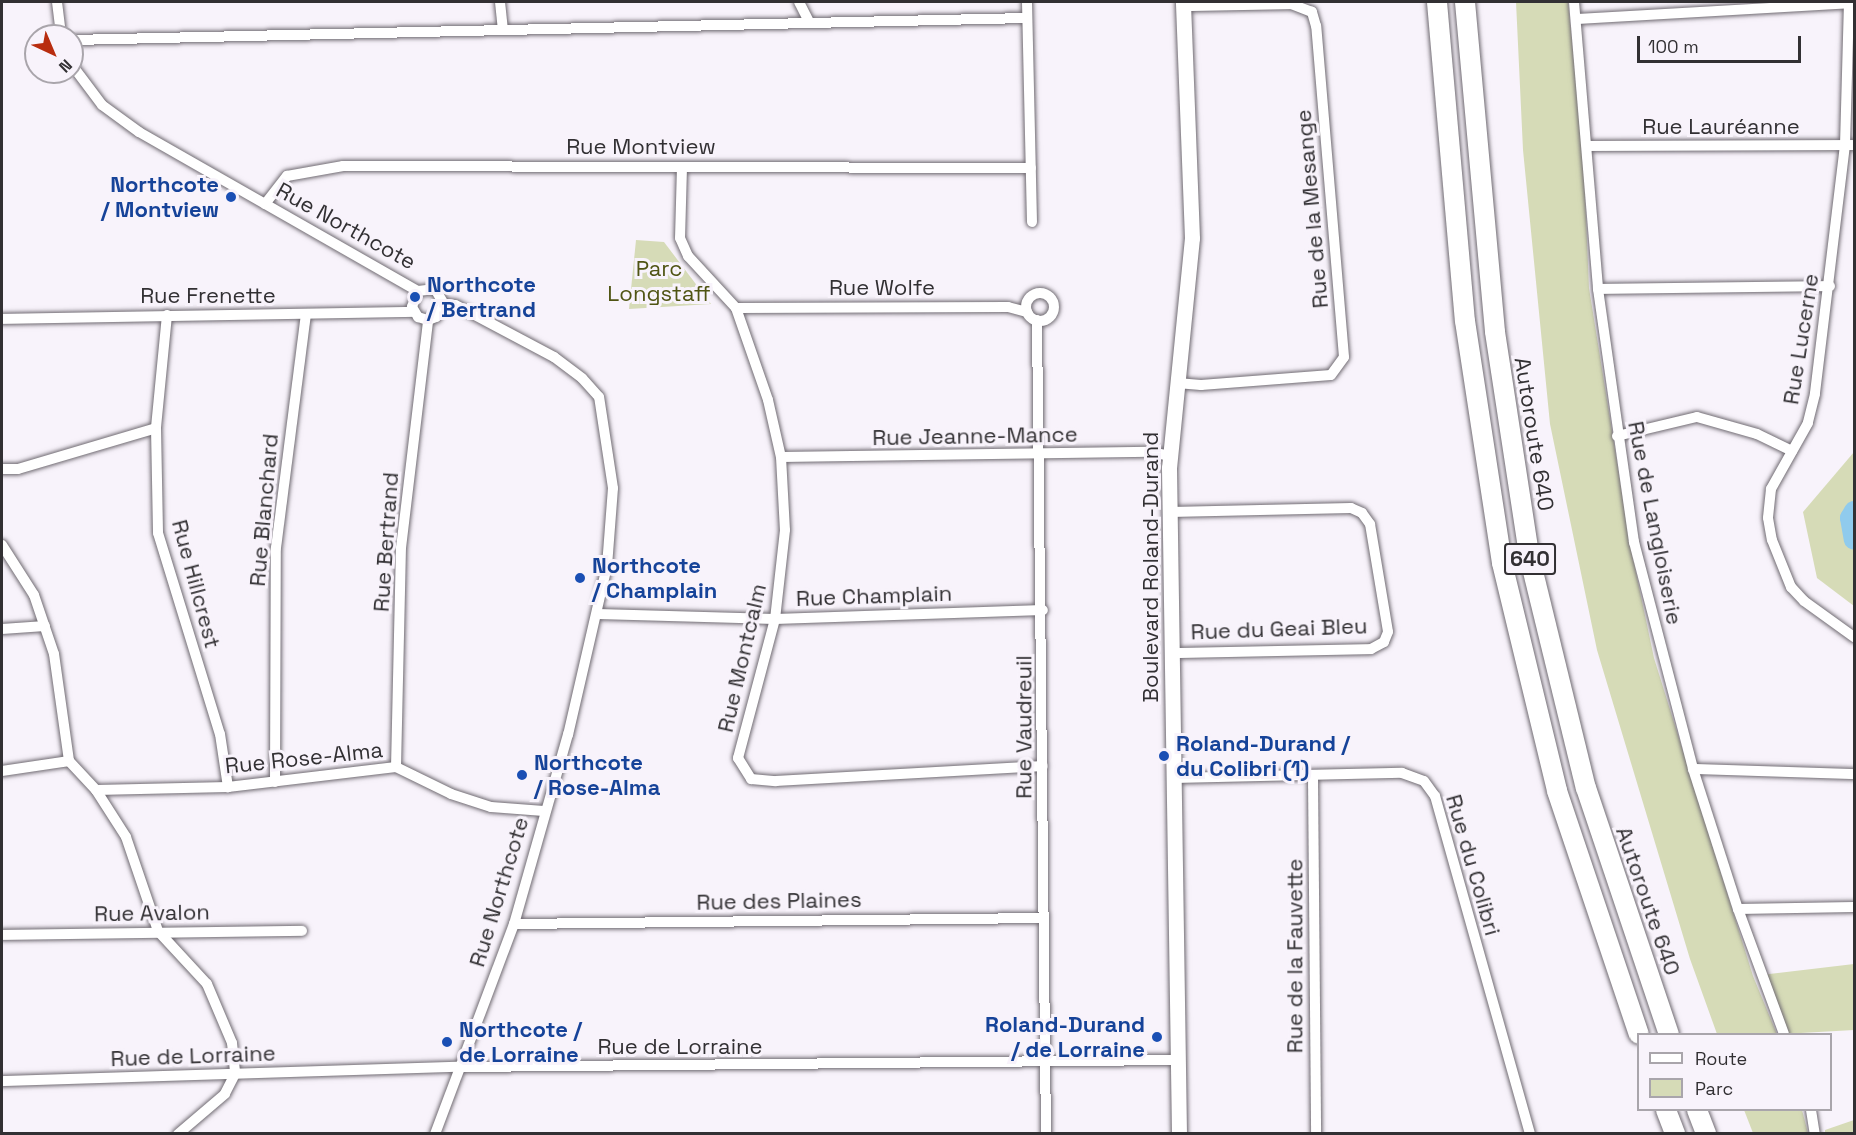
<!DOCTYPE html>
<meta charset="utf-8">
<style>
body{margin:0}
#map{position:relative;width:1856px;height:1135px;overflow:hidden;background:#f8f3fb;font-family:"Space Grotesk",sans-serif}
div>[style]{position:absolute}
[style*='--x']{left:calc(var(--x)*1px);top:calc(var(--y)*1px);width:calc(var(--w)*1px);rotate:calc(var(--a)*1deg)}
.green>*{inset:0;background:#d6dbb7}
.river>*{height:20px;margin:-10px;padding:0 10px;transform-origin:10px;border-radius:10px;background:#90cbed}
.roads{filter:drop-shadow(0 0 2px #706b72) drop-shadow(0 0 2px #706b72)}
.street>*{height:10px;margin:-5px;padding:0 5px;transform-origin:5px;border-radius:5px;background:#fff}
.street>.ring{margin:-5px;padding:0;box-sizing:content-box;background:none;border:10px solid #fff;border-radius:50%}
.secondary>*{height:15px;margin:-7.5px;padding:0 7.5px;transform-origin:7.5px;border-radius:7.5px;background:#fff}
.highway>*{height:20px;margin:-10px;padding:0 10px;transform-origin:10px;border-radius:10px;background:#fff}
.dots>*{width:16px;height:16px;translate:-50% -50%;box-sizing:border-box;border:3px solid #f8f3fb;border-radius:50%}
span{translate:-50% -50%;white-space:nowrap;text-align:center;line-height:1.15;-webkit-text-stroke:6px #f8f3fb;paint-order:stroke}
.shield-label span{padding:2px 4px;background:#f8f3fb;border:2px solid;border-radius:4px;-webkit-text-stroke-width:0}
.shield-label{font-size:21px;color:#323033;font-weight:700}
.street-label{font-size:22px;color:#323033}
.transit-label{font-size:22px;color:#164399;font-weight:700}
.right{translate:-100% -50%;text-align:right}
.left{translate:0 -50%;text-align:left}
.park-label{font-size:22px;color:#4f5413}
.frame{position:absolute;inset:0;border:3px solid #323033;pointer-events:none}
.legend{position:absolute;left:1637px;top:1033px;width:195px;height:78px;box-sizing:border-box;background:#f8f3fb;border:2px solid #a9a5ab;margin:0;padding:8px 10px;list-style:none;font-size:18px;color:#323033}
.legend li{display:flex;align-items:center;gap:12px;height:30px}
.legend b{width:30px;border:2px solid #a9a5ab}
.north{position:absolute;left:24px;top:24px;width:60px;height:60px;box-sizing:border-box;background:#f8f3fb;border:2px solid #a9a5ab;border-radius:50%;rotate:136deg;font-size:16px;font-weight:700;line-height:24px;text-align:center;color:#323033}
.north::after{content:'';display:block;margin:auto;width:21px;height:27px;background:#b82d0f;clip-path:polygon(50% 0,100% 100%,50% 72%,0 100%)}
.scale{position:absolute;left:1637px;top:36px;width:164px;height:27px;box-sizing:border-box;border:3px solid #323033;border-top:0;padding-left:8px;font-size:18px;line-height:21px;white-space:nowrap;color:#323033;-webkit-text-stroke:4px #f8f3fb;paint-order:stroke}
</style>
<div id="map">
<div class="green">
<i style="clip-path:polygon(1516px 2px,1568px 2px,1583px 148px,1589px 288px,1631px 549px,1654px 658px,1753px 976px,1777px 1034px,1717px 1034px,1690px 959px,1597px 650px,1550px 424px,1523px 150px)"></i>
<i style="clip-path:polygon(636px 240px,664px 242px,711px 304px,629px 309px)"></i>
<i style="clip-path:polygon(1854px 452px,1854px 606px,1817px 578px,1803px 512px)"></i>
<i style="clip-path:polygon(1854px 964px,1854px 1030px,1783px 1034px,1761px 975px)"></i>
<i style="clip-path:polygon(1744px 1110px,1802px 1110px,1808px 1133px,1753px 1133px)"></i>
<i style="clip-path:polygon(1854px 1120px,1854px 1133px,1825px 1133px,1825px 1130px)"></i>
</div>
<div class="river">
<i style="--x:1854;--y:511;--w:8;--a:120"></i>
<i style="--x:1850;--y:518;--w:22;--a:80"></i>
</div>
<div class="roads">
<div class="street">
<i style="--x:57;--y:2;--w:34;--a:83"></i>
<i style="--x:500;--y:2;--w:28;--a:84"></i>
<i style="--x:799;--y:2;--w:22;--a:63"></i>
<i style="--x:1027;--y:2;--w:220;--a:88.7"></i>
<i style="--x:1574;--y:2;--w:288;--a:85.2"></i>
<i style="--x:1598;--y:289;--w:256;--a:81.9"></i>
<i style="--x:1634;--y:542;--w:235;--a:75.4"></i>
<i style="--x:1693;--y:769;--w:147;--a:72.2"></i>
<i style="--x:1738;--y:909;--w:133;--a:69.8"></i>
<i style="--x:1849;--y:2;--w:143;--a:91.6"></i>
<i style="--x:1845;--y:145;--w:251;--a:96.9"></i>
<i style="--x:1815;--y:394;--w:30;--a:104"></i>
<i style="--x:1808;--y:423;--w:76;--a:119.3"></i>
<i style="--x:1771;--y:489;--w:29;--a:96"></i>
<i style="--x:1768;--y:518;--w:22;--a:80"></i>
<i style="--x:1772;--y:540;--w:51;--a:68"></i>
<i style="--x:1791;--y:587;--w:19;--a:47"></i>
<i style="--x:1804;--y:601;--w:62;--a:35.8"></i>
<i style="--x:1578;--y:19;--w:275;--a:-3.3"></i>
<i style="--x:72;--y:40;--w:955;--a:-1.32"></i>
<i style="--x:72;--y:65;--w:50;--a:53.1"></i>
<i style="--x:102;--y:105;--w:46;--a:36.1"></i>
<i style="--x:139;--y:132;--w:321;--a:29.7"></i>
<i style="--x:1588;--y:146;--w:266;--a:-0.2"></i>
<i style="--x:682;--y:167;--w:71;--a:91.6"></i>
<i style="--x:680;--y:238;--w:20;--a:66"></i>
<i style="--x:688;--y:256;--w:71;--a:47.3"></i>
<i style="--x:736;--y:308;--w:97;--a:70.8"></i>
<i style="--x:768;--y:400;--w:58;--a:77.2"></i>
<i style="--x:781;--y:457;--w:73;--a:86.9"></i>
<i style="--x:785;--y:530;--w:90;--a:96.4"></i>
<i style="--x:775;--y:619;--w:144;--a:104.9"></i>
<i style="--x:738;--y:758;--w:25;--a:58"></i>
<i style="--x:751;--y:779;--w:25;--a:5"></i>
<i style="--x:776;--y:781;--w:267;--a:-3.2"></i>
<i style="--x:265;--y:204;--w:36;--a:-52"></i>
<i style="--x:287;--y:176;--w:57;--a:-10.1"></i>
<i style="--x:343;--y:166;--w:688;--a:0.17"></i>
<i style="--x:1598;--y:289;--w:232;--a:-0.7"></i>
<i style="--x:418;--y:291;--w:17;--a:111"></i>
<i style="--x:412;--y:307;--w:12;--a:59"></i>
<i style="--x:418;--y:317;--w:10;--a:17"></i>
<i style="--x:428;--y:320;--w:9;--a:-21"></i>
<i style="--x:436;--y:317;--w:15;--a:-58"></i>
<i style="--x:418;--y:291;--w:17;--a:-7"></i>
<i style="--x:435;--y:289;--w:17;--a:59"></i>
<i class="ring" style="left:1026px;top:293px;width:18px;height:18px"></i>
<i style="--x:736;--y:308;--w:272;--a:-0.2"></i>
<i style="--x:1008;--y:307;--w:20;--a:15"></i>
<i style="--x:167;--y:315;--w:114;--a:95.6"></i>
<i style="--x:156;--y:428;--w:105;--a:88.9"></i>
<i style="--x:158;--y:533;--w:210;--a:72.9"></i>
<i style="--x:220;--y:734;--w:54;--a:81.4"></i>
<i style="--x:2;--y:319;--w:412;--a:-1"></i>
<i style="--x:1037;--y:320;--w:814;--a:89.37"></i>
<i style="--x:1177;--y:383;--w:24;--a:5"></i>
<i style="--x:1201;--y:385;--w:130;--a:-4.4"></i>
<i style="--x:1331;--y:375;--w:22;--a:-54"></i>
<i style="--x:1344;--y:357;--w:332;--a:-94.8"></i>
<i style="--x:1316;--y:26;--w:15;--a:-106"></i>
<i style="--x:1312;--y:12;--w:22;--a:-159"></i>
<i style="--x:1291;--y:4;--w:108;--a:178.9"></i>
<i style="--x:1617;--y:436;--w:82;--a:-13.4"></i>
<i style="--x:1697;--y:417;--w:62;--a:15.8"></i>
<i style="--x:1757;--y:434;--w:39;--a:26"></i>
<i style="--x:781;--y:457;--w:370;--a:-0.8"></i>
<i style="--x:1151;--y:452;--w:19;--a:12"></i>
<i style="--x:2;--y:469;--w:16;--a:0"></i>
<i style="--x:18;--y:469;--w:144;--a:-16.5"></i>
<i style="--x:1170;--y:512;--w:181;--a:-1.3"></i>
<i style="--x:1351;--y:508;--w:12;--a:24"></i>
<i style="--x:1362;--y:513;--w:14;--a:54"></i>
<i style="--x:1370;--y:524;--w:109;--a:80.5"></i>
<i style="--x:1388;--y:632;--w:11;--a:112"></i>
<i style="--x:1384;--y:642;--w:15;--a:152"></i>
<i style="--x:1371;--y:649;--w:199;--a:178.8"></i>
<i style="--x:2;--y:545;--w:59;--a:57.4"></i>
<i style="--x:34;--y:595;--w:62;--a:71.3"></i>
<i style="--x:54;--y:654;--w:108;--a:82"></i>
<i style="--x:69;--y:761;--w:40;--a:47"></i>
<i style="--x:96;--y:790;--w:56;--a:57.4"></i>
<i style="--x:126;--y:837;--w:99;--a:71.2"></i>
<i style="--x:158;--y:931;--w:72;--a:47.2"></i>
<i style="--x:207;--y:984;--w:64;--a:67"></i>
<i style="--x:232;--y:1043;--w:31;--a:84"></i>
<i style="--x:235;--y:1074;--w:22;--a:117"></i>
<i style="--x:225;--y:1094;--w:62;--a:139.6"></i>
<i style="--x:598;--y:614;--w:177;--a:1.6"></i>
<i style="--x:775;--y:619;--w:268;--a:-1.9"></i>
<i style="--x:2;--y:629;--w:43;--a:-4"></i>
<i style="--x:396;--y:767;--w:219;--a:-88.7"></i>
<i style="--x:401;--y:548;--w:230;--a:-83.2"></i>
<i style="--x:1693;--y:769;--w:161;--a:1.8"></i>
<i style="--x:2;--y:771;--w:68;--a:-8.5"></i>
<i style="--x:1313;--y:777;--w:357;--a:89.5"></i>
<i style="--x:1174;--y:778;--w:228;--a:-1.3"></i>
<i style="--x:1402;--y:773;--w:23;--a:20"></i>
<i style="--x:1424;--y:781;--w:19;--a:54"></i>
<i style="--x:1435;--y:796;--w:351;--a:74.3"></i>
<i style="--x:275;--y:782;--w:234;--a:-89.8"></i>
<i style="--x:276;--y:548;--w:235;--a:-82.7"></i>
<i style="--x:96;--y:790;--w:132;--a:-1.3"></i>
<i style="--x:228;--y:787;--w:169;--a:-6.8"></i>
<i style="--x:396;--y:767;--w:61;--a:26.1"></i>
<i style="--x:451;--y:794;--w:42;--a:18"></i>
<i style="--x:491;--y:807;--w:53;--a:4.3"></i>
<i style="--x:1738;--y:909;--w:116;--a:-1"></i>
<i style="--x:514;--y:924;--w:530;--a:-0.65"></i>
<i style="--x:2;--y:935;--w:300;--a:-0.8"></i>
<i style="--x:2;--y:1081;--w:458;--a:-1.8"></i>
<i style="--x:460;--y:1067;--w:718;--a:-0.56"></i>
<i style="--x:1811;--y:1110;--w:24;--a:81"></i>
<i style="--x:435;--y:1134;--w:224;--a:-69.4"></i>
<i style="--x:514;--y:924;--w:197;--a:-74.1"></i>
<i style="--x:568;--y:735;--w:173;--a:-77"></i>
<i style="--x:607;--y:566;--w:78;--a:-85.6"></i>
<i style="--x:613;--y:488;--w:92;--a:-98.7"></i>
<i style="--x:599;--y:397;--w:25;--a:-132"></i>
<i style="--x:582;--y:378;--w:35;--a:-143"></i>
<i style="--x:554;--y:357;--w:89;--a:-152"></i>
<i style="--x:475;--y:315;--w:22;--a:-153"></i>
<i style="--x:455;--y:305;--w:11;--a:-175"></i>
</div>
<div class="secondary">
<i style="--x:1179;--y:1134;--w:666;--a:-90.86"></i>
<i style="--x:1169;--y:468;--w:231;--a:-84.3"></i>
<i style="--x:1192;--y:238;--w:236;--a:-92.2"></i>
</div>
<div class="highway">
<i style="--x:1437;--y:2;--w:320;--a:85"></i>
<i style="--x:1465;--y:321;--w:245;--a:81.3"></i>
<i style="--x:1502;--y:563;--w:235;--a:76.4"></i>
<i style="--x:1557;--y:791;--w:256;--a:71.4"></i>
<i style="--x:1465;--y:2;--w:331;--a:84.8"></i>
<i style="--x:1495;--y:332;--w:226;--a:81.3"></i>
<i style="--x:1529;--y:555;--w:240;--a:76.3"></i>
<i style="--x:1586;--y:788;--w:260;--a:71.4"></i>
<i style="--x:1666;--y:1110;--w:26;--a:69"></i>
<i style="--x:1697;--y:1110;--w:26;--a:69"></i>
</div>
</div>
<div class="dots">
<i style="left:231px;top:197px;background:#1a4fb4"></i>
<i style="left:415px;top:297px;background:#1a4fb4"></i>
<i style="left:580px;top:578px;background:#1a4fb4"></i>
<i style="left:1164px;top:756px;background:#1a4fb4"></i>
<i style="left:522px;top:775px;background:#1a4fb4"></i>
<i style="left:1157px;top:1037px;background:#1a4fb4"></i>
<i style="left:447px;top:1042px;background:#1a4fb4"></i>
</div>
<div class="shield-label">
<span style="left:1530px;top:559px">640</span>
</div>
<div class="street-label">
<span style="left:1721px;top:127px">Rue Lauréanne</span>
<span style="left:641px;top:147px">Rue Montview</span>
<span style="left:1312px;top:209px;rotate:-95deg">Rue de la Mesange</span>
<span style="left:346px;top:226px;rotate:29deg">Rue Northcote</span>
<span style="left:882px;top:288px">Rue Wolfe</span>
<span style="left:208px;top:296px">Rue Frenette</span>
<span style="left:1801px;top:339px;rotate:-81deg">Rue Lucerne</span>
<span style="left:1534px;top:434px;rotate:81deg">Autoroute 640</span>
<span style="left:975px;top:436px;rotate:-1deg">Rue Jeanne-Mance</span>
<span style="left:264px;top:510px;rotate:-85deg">Rue Blanchard</span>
<span style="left:1655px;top:523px;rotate:79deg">Rue de Langloiserie</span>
<span style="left:386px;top:542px;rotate:-86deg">Rue Bertrand</span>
<span style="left:1151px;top:567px;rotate:-90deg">Boulevard Roland-Durand</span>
<span style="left:196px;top:584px;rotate:75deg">Rue Hillcrest</span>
<span style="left:874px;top:596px;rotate:-2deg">Rue Champlain</span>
<span style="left:1279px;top:629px;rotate:-2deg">Rue du Geai Bleu</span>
<span style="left:742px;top:658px;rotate:-77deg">Rue Montcalm</span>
<span style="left:1024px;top:727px;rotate:-90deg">Rue Vaudreuil</span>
<span style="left:304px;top:758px;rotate:-6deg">Rue Rose-Alma</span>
<span style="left:1473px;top:865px;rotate:74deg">Rue du Colibri</span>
<span style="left:499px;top:892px;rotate:-73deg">Rue Northcote</span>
<span style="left:779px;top:901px;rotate:-1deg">Rue des Plaines</span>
<span style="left:1648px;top:901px;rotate:71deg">Autoroute 640</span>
<span style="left:152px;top:913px;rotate:-1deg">Rue Avalon</span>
<span style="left:1295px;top:956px;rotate:-90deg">Rue de la Fauvette</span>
<span style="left:680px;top:1047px">Rue de Lorraine</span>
<span style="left:193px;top:1056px;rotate:-2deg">Rue de Lorraine</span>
</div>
<div class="transit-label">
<span class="right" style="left:219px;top:197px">Northcote<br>/ Montview</span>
<span class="left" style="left:427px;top:297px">Northcote<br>/ Bertrand</span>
<span class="left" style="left:592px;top:578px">Northcote<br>/ Champlain</span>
<span class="left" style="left:1176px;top:756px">Roland-Durand /<br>du Colibri (1)</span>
<span class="left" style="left:534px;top:775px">Northcote<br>/ Rose-Alma</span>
<span class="right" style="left:1145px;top:1037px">Roland-Durand<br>/ de Lorraine</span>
<span class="left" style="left:459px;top:1042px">Northcote /<br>de Lorraine</span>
</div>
<div class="park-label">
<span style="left:659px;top:281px">Parc<br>Longstaff</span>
</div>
<div class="frame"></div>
<ul class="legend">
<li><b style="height:8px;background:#fff"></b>Route</li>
<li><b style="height:16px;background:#d6dbb7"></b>Parc</li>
</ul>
<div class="north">N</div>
<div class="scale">100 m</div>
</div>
